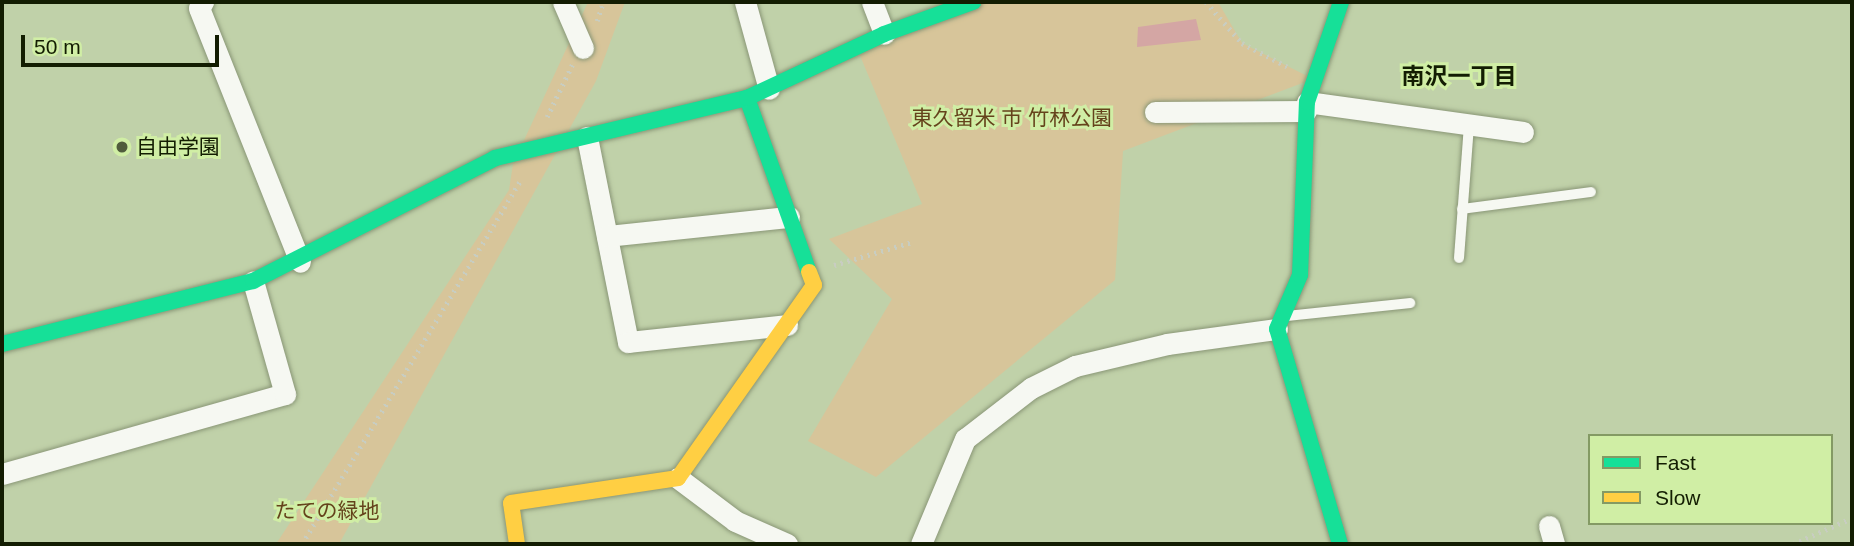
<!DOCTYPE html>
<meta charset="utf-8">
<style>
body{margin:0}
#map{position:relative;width:1854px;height:546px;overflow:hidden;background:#c0d1a9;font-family:Arial,"Noto Sans JP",sans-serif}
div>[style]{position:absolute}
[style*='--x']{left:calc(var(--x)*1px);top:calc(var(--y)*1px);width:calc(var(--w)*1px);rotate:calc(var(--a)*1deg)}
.green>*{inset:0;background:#d7c59a}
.water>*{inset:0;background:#d4a6a4}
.path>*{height:4.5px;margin-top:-2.25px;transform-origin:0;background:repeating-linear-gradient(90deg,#c8cdc1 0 2px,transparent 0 7px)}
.roads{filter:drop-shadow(0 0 2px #899676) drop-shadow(0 0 2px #899676)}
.lane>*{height:10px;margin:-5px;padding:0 5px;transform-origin:5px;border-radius:5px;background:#f6f8f2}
.street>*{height:21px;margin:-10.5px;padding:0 10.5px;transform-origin:10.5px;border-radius:10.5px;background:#f6f8f2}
.fast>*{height:16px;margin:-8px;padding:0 8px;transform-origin:8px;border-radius:8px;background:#16e098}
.slow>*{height:16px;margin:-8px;padding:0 8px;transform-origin:8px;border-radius:8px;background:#ffcf43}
.dots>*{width:19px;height:19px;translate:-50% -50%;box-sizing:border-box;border:4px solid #d0eea5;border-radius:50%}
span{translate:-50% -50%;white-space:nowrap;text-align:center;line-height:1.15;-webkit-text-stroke:6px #d0eea5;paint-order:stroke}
.park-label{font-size:21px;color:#65431c}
.poi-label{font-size:21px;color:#131d02}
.left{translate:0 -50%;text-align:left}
.neighbourhood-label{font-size:23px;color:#131d02;font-weight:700}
.frame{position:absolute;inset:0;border:4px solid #131d02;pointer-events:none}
.legend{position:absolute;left:1588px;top:434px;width:245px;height:91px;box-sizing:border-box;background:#d0eea5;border:2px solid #849a64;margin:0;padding:9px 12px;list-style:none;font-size:21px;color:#131d02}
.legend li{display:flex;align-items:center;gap:14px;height:35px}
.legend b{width:35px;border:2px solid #849a64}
.scale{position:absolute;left:21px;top:35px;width:198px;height:32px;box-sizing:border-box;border:4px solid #131d02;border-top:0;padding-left:9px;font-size:21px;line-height:24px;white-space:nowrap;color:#131d02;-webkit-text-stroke:5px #d0eea5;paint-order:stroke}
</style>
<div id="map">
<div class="green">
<i style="clip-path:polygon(588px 2px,625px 2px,596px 81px,339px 544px,276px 544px,509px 190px,513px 164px)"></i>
<i style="clip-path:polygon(975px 2px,1218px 2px,1242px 43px,1313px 79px,1123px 151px,1115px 280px,876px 477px,808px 441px,892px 299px,829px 239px,922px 204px,856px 46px)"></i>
</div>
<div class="water">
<i style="clip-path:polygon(1196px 19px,1201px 40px,1137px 47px,1138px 27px)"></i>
</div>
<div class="path">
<i style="--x:1082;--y:2;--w:30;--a:0"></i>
<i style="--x:1206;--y:2;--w:55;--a:48.7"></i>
<i style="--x:1242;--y:43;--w:54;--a:27.5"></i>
<i style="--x:597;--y:21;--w:20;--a:-72"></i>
<i style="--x:547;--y:117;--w:58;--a:-64.3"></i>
<i style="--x:834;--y:265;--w:81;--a:-16.4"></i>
<i style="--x:302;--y:544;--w:425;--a:-59"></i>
<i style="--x:1793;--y:544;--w:64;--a:-23.8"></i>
</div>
<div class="roads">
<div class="lane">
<i style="--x:1462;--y:209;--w:130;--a:-7.5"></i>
<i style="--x:1459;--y:258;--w:134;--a:-85.7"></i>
<i style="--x:1287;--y:316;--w:124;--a:-6"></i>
</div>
<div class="street">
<i style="--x:203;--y:2;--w:7;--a:124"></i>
<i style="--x:199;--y:8;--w:273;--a:68.3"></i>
<i style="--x:563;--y:2;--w:50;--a:66.5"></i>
<i style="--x:745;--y:2;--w:90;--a:74.6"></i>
<i style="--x:872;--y:2;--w:34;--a:69"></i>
<i style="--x:1307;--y:102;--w:218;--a:7.9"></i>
<i style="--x:1155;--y:112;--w:151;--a:-0.4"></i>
<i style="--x:587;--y:137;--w:209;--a:78.7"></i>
<i style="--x:628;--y:342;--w:160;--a:-6.1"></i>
<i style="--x:607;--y:236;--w:183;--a:-6"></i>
<i style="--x:2;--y:474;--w:294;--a:-15.8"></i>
<i style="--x:285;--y:394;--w:117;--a:-105.8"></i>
<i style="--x:678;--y:478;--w:71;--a:37"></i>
<i style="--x:735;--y:521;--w:57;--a:23.9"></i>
<i style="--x:1549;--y:526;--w:19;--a:74"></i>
<i style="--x:921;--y:544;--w:114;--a:-67.3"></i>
<i style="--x:965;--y:439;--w:83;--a:-37.7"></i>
<i style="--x:1031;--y:388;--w:49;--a:-26.6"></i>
<i style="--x:1075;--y:366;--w:95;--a:-13.4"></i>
<i style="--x:1167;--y:344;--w:111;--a:-7.8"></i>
</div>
<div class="fast">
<i style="--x:747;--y:98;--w:185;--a:70.4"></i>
<i style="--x:2;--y:344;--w:259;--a:-14.1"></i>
<i style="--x:253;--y:281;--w:271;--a:-26.9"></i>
<i style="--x:495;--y:158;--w:259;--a:-13.4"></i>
<i style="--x:747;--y:98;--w:151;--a:-25"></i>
<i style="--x:884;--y:34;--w:95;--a:-19.8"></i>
<i style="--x:1340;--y:544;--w:224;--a:-106.3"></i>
<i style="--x:1277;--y:329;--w:59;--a:-66.9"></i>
<i style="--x:1300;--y:275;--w:173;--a:-87.7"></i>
<i style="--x:1307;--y:102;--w:106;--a:-71.2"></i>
</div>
<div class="slow">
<i style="--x:517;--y:544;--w:41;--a:-98.3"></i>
<i style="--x:511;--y:503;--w:169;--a:-8.5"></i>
<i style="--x:678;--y:478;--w:236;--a:-54.8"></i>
<i style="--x:814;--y:285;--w:14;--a:-111"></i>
</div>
</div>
<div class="dots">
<i style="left:122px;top:147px;background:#505c3c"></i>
</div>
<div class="park-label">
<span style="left:1012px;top:118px">東久留米 市 竹林公園</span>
<span style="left:327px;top:511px">たての緑地</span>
</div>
<div class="poi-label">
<span class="left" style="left:136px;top:147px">自由学園</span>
</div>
<div class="neighbourhood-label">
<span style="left:1459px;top:76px">南沢一丁目</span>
</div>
<div class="frame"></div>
<ul class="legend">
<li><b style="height:9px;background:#16e098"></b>Fast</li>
<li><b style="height:9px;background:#ffcf43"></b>Slow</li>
</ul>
<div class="scale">50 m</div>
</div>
